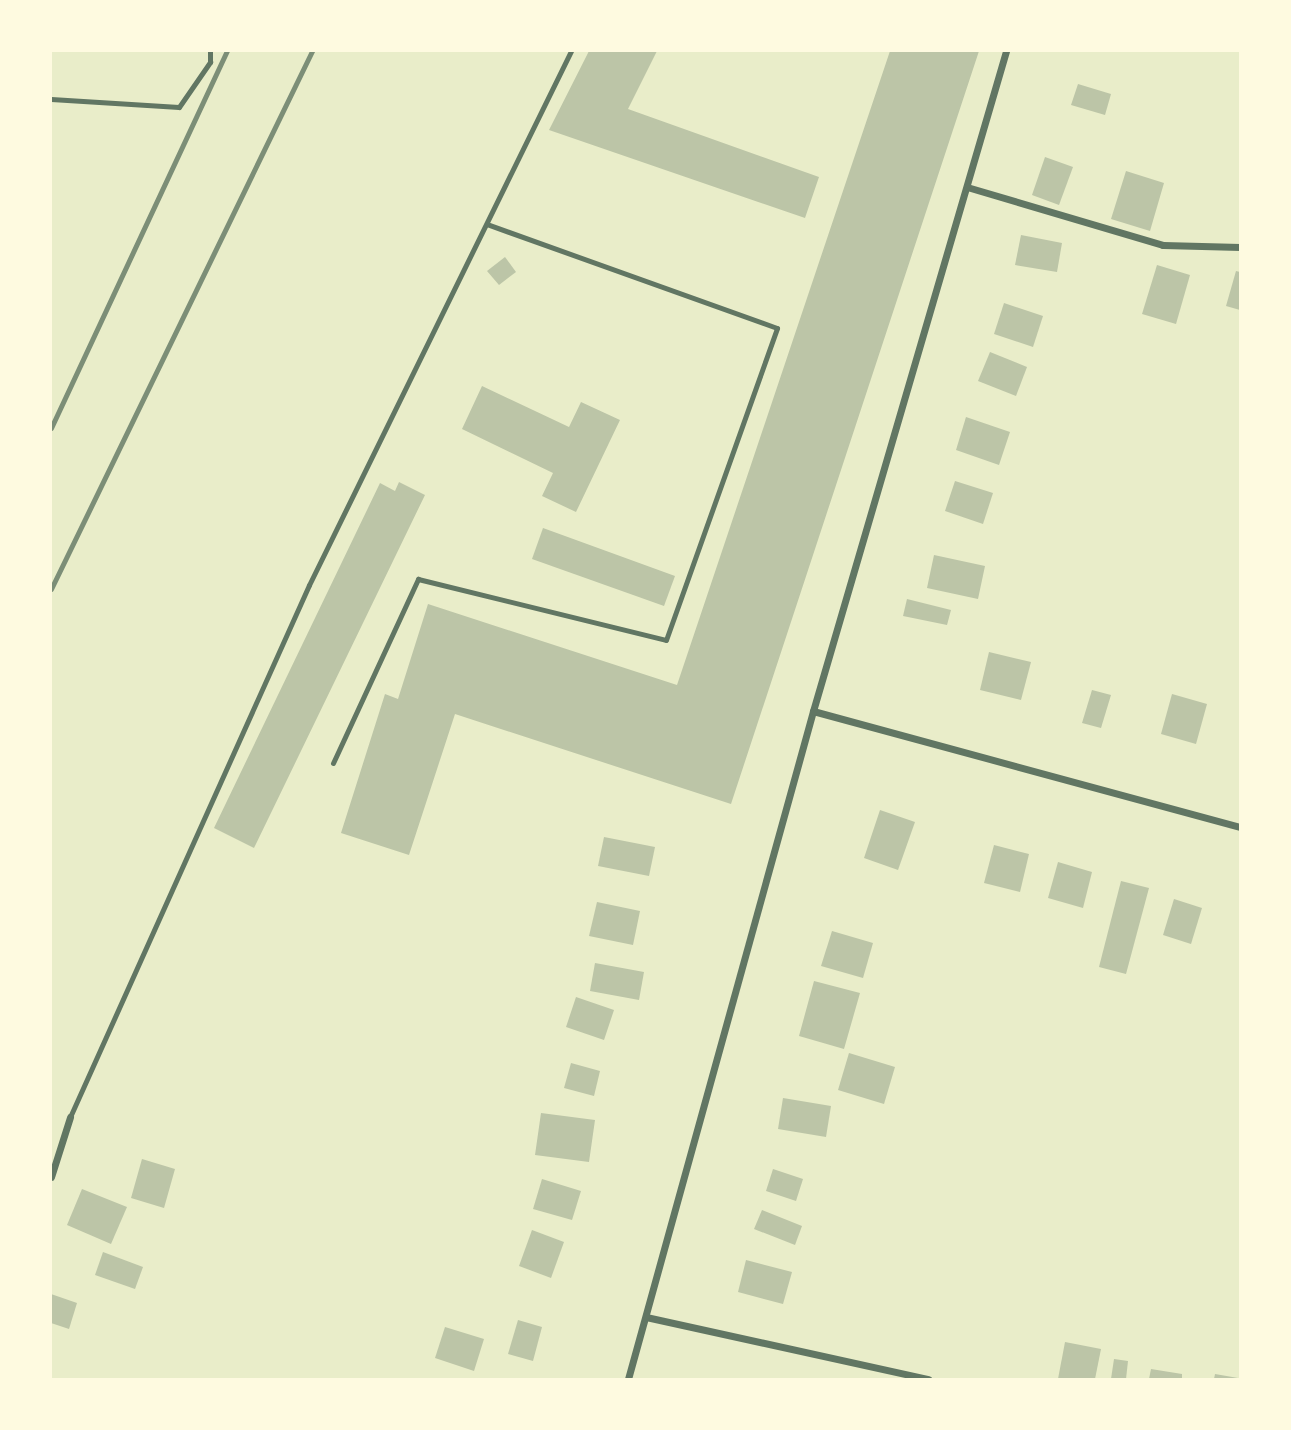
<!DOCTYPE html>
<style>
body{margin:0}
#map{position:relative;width:1291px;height:1430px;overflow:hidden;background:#e9edc9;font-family:"Noto Sans",sans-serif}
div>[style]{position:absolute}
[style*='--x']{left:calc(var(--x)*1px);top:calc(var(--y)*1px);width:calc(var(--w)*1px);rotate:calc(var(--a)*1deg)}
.building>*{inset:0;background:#bcc5a7}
.service>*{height:5px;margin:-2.5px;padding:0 2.5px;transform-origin:2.5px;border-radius:2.5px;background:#617663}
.minor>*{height:7px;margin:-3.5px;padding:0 3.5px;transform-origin:3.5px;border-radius:3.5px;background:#617663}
.rail>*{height:5px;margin:-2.5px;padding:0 2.5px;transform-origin:2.5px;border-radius:2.5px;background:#7c8e77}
span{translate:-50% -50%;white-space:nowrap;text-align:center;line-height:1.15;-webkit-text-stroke:6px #fefae0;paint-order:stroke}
.frame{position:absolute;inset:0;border:52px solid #fefae0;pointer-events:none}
</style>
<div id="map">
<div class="building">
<i style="clip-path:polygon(589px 51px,657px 51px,628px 109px,819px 177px,805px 218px,549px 130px)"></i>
<i style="clip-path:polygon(890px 51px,979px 51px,731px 804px,455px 714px,409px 855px,341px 833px,385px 694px,398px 699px,428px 604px,677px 685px)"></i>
<i style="clip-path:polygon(1078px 84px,1111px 94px,1105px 115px,1071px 105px)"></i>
<i style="clip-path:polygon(1045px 157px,1073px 167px,1059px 205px,1032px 195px)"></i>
<i style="clip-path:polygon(1126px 171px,1164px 183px,1150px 231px,1111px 219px)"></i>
<i style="clip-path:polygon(1021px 235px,1062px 243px,1057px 272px,1015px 265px)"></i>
<i style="clip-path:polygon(505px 257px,516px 272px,499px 285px,487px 271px)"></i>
<i style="clip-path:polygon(1157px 265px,1190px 275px,1176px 324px,1142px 314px)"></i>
<i style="clip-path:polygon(1236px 271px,1240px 272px,1240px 310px,1226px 306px)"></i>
<i style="clip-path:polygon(1004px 303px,1043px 316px,1033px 347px,994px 334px)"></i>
<i style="clip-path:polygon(990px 352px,1027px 367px,1016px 396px,978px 381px)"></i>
<i style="clip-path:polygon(482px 386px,569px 427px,581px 402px,620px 420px,576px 512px,542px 496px,553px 473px,462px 429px)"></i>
<i style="clip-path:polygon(966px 417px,1010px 432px,999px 465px,956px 450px)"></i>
<i style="clip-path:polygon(955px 481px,993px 493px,983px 524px,945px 511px)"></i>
<i style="clip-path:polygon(399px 482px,425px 495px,254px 848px,214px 828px,380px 483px,395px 491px)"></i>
<i style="clip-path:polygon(543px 528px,675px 576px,664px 606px,532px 559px)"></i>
<i style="clip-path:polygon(934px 555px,985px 566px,978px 599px,927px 588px)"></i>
<i style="clip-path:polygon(907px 599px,951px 610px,947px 625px,903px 616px)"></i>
<i style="clip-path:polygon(989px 652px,1031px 662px,1021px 700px,980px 690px)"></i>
<i style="clip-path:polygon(1092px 690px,1111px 695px,1101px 728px,1082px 723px)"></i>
<i style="clip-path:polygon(1172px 694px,1207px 704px,1196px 744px,1161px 734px)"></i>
<i style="clip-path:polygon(880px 810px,915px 822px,898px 870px,864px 858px)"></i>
<i style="clip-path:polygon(604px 837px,655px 847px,649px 876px,598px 866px)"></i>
<i style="clip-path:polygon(994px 845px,1029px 854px,1020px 892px,984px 883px)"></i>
<i style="clip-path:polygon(1058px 862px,1092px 872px,1083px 908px,1048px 898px)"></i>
<i style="clip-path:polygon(1121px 881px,1149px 888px,1126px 974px,1099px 967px)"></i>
<i style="clip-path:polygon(1174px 899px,1202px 908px,1191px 944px,1163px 935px)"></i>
<i style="clip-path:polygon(597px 902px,640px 911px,633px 945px,589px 936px)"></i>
<i style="clip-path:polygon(832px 931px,873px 943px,863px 978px,821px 966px)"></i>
<i style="clip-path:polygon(595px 963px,644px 972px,639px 1000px,590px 991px)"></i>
<i style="clip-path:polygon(814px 981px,860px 993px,844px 1049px,799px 1036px)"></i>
<i style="clip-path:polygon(576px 997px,614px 1010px,604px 1040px,566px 1027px)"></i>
<i style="clip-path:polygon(849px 1053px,895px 1067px,884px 1104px,838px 1090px)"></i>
<i style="clip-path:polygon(571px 1063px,600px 1071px,594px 1096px,564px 1088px)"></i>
<i style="clip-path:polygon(783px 1098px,831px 1106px,826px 1137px,778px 1129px)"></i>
<i style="clip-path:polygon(541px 1113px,595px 1120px,589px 1162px,535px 1155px)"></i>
<i style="clip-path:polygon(142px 1159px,175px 1169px,164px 1208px,131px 1198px)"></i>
<i style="clip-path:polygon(773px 1169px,803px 1179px,796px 1201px,766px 1191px)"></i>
<i style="clip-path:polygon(542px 1179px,581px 1191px,572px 1220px,533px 1209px)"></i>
<i style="clip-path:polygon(82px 1189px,127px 1207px,111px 1244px,67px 1225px)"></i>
<i style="clip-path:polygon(762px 1210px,802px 1226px,795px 1245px,754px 1229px)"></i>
<i style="clip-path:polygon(532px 1230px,564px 1242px,551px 1278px,519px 1266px)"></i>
<i style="clip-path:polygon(103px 1252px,143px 1267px,135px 1289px,95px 1275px)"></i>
<i style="clip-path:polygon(746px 1260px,792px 1272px,783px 1304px,738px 1292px)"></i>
<i style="clip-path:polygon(51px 1294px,77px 1303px,69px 1329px,51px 1323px)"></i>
<i style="clip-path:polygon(518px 1320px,542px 1327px,533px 1361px,508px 1354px)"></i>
<i style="clip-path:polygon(445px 1327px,484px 1339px,474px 1371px,435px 1358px)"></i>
<i style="clip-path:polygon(1065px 1342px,1101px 1349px,1095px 1379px,1058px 1379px)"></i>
<i style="clip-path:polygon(1114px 1359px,1128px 1361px,1126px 1379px,1111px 1379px)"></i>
<i style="clip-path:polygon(1151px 1369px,1182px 1374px,1182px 1379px,1149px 1379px)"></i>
<i style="clip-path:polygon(1215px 1374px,1238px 1378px,1238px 1379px,1214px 1379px)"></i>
</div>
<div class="service">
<i style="--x:51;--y:99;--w:128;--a:3.6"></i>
<i style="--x:179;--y:107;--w:55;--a:-55.4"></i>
<i style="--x:210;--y:62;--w:11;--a:-90"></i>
<i style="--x:333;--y:763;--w:203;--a:-65.2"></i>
<i style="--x:418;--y:579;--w:255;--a:13.8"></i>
<i style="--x:666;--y:640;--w:331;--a:-70.4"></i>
<i style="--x:777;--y:328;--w:308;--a:-160.3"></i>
<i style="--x:70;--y:1117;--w:583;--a:-65.81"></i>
<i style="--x:309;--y:585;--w:595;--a:-63.87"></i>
</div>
<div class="minor">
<i style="--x:967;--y:187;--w:204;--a:16.5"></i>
<i style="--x:1163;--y:245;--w:77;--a:1.5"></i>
<i style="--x:813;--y:711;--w:442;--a:15.2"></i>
<i style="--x:51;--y:1177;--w:63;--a:-72.4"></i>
<i style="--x:646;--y:1317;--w:289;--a:12.4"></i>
<i style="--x:628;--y:1379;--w:693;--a:-74.52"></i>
<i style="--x:813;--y:711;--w:688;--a:-73.7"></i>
</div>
<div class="rail">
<i style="--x:51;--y:428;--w:416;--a:-65"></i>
<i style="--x:51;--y:589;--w:598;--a:-64.12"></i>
</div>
<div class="frame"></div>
</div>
